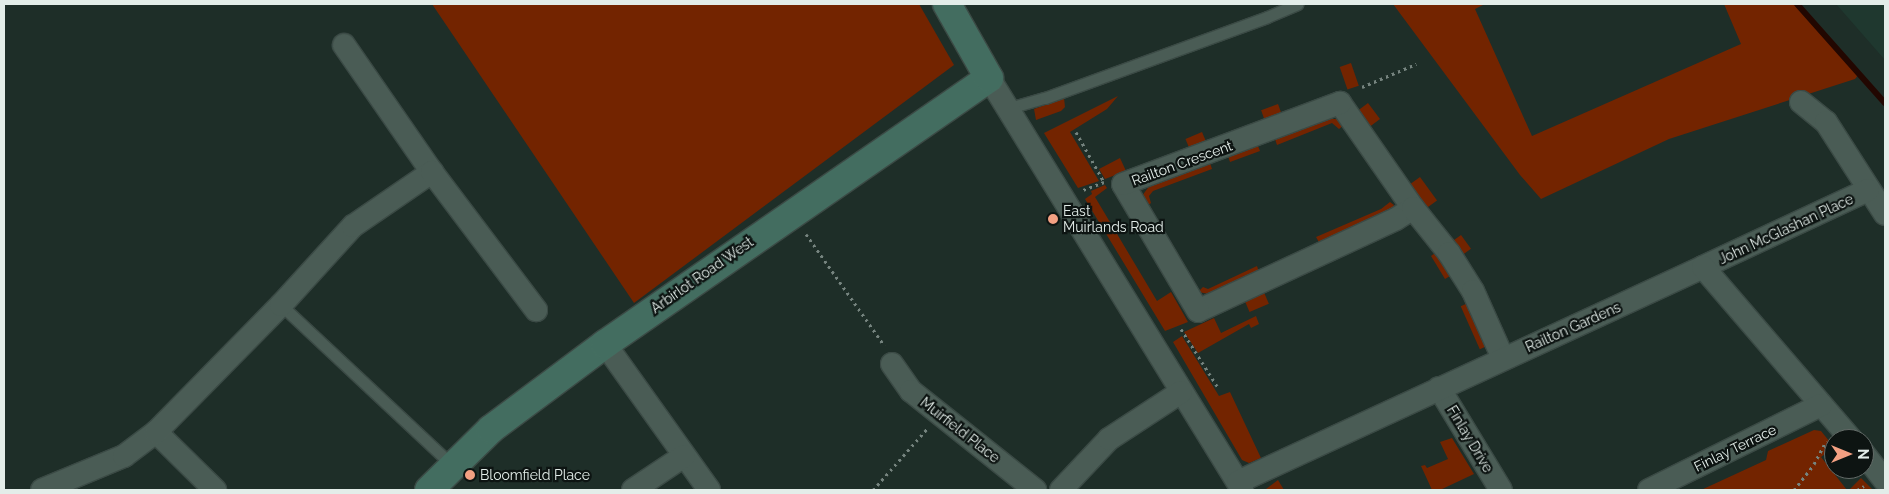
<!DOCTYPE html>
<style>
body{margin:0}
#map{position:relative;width:1889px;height:494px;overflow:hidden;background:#1e2e28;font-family:Raleway,sans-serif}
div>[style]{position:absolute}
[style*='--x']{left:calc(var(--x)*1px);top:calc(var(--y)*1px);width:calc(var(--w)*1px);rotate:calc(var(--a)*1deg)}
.built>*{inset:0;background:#1f382f}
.green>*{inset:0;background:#732400;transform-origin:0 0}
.stream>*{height:6px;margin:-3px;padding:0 3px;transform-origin:3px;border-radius:3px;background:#220701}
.path>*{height:3px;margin-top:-1.5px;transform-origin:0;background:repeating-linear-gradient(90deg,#76847f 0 2.5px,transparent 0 6.5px)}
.roads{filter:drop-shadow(1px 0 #3b4a45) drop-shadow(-1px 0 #3b4a45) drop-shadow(0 1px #3b4a45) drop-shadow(0 -1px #3b4a45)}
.lane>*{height:11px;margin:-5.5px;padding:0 5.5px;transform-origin:5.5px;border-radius:5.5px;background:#4a5c55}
.street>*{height:22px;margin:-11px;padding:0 11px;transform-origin:11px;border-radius:11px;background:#4a5c55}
.secondary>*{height:28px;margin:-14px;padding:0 14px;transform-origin:14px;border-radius:14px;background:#436d60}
.dots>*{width:14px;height:14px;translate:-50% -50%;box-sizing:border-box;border:2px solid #0d1412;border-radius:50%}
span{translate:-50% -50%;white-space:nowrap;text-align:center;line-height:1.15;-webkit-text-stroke:4.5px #0d1412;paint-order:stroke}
.street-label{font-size:14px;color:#e3ede9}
.poi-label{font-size:14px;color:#e3ede9}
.left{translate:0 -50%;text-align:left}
.frame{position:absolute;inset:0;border:5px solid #e3ede9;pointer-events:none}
.north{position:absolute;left:1824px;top:429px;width:50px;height:50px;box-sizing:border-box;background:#0d1412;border:1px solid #636b68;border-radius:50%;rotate:90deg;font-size:14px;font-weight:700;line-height:20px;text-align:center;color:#e3ede9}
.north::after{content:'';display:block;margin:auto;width:18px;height:22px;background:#f3a082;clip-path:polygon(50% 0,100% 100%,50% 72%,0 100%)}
</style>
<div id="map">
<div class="built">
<i style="clip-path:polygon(1836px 4px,1885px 4px,1885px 60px)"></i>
</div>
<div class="green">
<i style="clip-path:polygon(432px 4px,919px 4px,954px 65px,634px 303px)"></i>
<i style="clip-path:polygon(1393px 4px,1485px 4px,1475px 9px,1532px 136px,1741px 44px,1724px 4px,1794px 4px,1859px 74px,1855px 79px,1669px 139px,1541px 199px,1520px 175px)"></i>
<i style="left:1351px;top:63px;width:24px;height:12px;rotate:71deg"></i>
<i style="clip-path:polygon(1118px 96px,1107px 109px,1070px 132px,1099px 181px,1078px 188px,1044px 133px)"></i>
<i style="clip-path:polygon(1064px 98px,1065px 107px,1061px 111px,1036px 120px,1034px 109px)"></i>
<i style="left:1368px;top:103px;width:20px;height:15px;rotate:53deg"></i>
<i style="left:1278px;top:104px;width:15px;height:18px;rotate:70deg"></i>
<i style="clip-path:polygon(1327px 119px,1337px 119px,1344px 125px,1339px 129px,1332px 123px,1277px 145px,1275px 139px)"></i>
<i style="left:1202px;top:132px;width:15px;height:18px;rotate:67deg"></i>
<i style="clip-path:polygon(1258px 146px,1260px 151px,1230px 162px,1228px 156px)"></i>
<i style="clip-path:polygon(1120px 158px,1126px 171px,1105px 179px,1099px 169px)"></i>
<i style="clip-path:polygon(1210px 163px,1212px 169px,1153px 191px,1149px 196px,1151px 203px,1146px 207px,1142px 196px,1150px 185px)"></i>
<i style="left:1420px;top:177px;width:29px;height:15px;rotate:54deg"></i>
<i style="clip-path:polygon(1105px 185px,1107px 188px,1095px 197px,1157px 301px,1171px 292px,1188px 322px,1165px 331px,1085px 199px,1092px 194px,1091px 191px)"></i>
<i style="clip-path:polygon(1390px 202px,1394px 205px,1392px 209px,1320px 244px,1316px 237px,1381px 209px)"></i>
<i style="left:1461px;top:235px;width:17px;height:15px;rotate:54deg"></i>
<i style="clip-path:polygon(1435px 253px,1450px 276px,1445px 279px,1431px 256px)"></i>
<i style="clip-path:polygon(1257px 266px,1259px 272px,1209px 294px,1198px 292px,1203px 287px,1208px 289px)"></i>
<i style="left:1263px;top:290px;width:15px;height:21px;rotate:67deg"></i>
<i style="left:1468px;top:303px;width:47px;height:8px;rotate:66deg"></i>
<i style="clip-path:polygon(1256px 316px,1259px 324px,1251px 328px,1249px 324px,1198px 353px,1184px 332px,1214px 318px,1221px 333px)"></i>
<i style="clip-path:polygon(1182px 336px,1219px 396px,1230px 392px,1261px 458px,1249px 463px,1242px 460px,1173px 342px)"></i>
<i style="clip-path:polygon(1814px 430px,1821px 431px,1834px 447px,1821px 457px,1847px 490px,1701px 490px,1766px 460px,1768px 451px)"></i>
<i style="clip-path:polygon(1452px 438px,1474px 474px,1440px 490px,1432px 490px,1421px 466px,1425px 465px,1427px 468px,1448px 459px,1440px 442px)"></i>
<i style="clip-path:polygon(1861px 478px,1873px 490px,1849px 490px)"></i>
<i style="clip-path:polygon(1278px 480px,1284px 490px,1265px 490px,1266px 489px)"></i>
</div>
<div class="stream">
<i style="--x:1797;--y:4;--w:132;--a:48.4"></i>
</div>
<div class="path">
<i style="--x:1362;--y:87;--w:59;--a:-23.1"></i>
<i style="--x:1076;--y:132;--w:57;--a:60.8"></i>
<i style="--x:1104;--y:182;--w:25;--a:159"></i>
<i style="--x:806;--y:234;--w:136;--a:54.9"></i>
<i style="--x:1181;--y:329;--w:71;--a:57.7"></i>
<i style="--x:873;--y:490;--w:81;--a:-48.5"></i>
<i style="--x:1794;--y:490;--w:33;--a:-52"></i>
<i style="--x:1814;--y:464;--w:26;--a:-62"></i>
<i style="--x:1857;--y:490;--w:8;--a:-30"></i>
</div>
<div class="roads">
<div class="lane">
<i style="--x:1009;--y:108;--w:37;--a:-16"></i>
<i style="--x:1045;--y:98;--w:236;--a:-20"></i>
<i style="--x:1267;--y:17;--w:33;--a:-23"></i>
<i style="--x:281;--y:305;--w:236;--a:43.1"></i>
</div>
<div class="street">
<i style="--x:344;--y:45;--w:155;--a:55.3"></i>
<i style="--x:989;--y:78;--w:483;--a:58.4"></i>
<i style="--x:1801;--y:102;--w:32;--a:39"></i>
<i style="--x:1826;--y:122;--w:109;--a:57.3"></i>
<i style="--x:1340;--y:103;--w:128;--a:55.2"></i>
<i style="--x:1413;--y:208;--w:20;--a:147"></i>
<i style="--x:1396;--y:219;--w:218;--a:155.1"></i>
<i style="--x:1198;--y:311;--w:147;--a:-120.6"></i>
<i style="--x:1123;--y:184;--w:232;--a:-20.5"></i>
<i style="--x:1413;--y:208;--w:58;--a:51.3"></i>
<i style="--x:1449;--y:253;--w:45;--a:57.7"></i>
<i style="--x:1473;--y:291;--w:73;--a:65.9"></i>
<i style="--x:1703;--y:267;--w:182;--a:-25"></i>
<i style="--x:605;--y:344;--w:179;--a:54.5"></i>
<i style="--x:892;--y:364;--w:33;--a:55"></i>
<i style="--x:911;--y:391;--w:159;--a:38.6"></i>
<i style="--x:1439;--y:388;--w:119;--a:58.7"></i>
<i style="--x:156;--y:432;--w:83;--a:44.5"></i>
<i style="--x:1864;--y:454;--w:34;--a:52"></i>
<i style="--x:1238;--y:482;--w:512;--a:-24.81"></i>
<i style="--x:1703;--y:267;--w:227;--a:49.3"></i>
<i style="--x:42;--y:490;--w:89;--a:-22.5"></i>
<i style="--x:124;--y:456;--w:40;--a:-37"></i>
<i style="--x:156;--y:432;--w:178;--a:-45.5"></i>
<i style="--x:281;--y:305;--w:107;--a:-47.7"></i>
<i style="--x:353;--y:226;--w:96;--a:-34.4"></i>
<i style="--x:432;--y:172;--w:173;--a:53"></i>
<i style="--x:633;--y:490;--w:61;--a:-33.7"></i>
<i style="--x:1061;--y:490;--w:70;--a:-46.7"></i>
<i style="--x:1109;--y:439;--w:86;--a:-33.1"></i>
<i style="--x:1649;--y:490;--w:192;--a:-26.3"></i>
</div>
<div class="secondary">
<i style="--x:429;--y:490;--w:87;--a:-44.5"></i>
<i style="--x:491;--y:429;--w:142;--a:-36.7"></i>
<i style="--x:605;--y:344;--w:467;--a:-34.7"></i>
<i style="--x:989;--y:78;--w:85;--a:-119.6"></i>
</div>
</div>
<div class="dots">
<i style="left:1053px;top:219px;background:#f3a082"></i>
<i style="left:470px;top:475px;background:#f3a082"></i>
</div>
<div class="street-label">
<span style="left:1182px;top:163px;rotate:-20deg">Railton Crescent</span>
<span style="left:1786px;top:229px;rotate:-25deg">John McGlashan Place</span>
<span style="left:702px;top:275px;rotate:-35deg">Arbirlot Road West</span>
<span style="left:1573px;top:327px;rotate:-24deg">Railton Gardens</span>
<span style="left:960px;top:430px;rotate:38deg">Muirfield Place</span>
<span style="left:1470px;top:439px;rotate:59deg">Finlay Drive</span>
<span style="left:1735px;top:448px;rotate:-26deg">Finlay Terrace</span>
</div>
<div class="poi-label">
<span class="left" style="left:1063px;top:219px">East<br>Muirlands Road</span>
<span class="left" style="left:480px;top:475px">Bloomfield Place</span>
</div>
<div class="frame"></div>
<div class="north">N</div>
</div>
